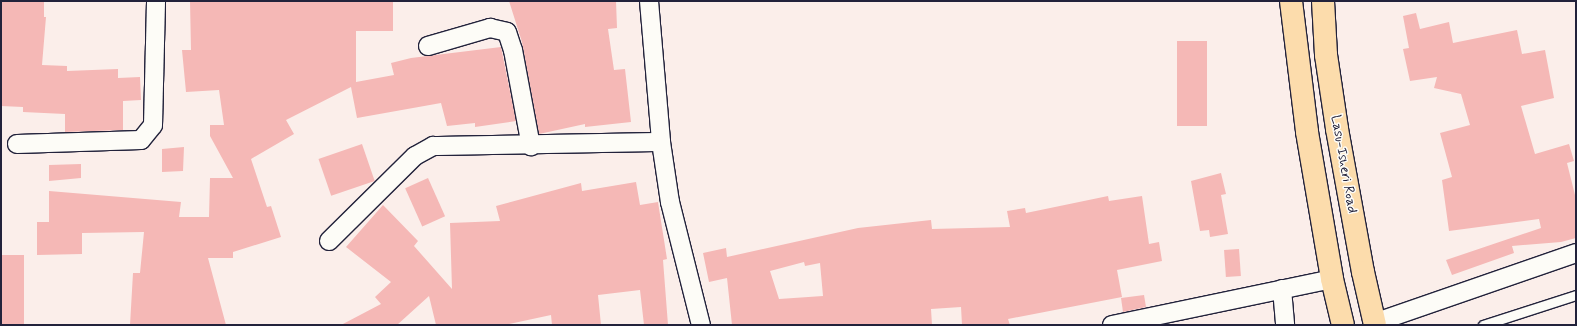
<!DOCTYPE html>
<style>
body{margin:0}
#map{position:relative;width:1577px;height:326px;overflow:hidden;background:#fbeeea;font-family:Mynerve,sans-serif}
div>[style]{position:absolute}
[style*='--x']{left:calc(var(--x)*1px);top:calc(var(--y)*1px);width:calc(var(--w)*1px);rotate:calc(var(--a)*1deg)}
.building>*{inset:0;background:#f5b8b6;transform-origin:0 0}
.roads{filter:drop-shadow(1px 0 #22223b) drop-shadow(-1px 0 #22223b) drop-shadow(0 1px #22223b) drop-shadow(0 -1px #22223b)}
.lane>*{height:9px;margin:-4.5px;padding:0 4.5px;transform-origin:4.5px;border-radius:4.5px;background:#fdfcf7}
.street>*{height:18px;margin:-9px;padding:0 9px;transform-origin:9px;border-radius:9px;background:#fdfcf7}
.primary>*{height:22px;margin:-11px;padding:0 11px;transform-origin:11px;border-radius:11px;background:#fcdcac}
span{translate:-50% -50%;white-space:nowrap;text-align:center;line-height:1.15;-webkit-text-stroke:3px #fdfcf7;paint-order:stroke}
.street-label{font-size:14px;color:#22223b}
.frame{position:absolute;inset:0;border:2px solid #22223b;pointer-events:none}
</style>
<div id="map">
<div class="building">
<i style="clip-path:polygon(1px 1px,44px 1px,44px 17px,46px 17px,42px 65px,67px 66px,67px 71px,118px 69px,118px 78px,140px 77px,141px 100px,123px 101px,123px 130px,65px 132px,65px 114px,23px 112px,23px 107px,1px 106px)"></i>
<i style="clip-path:polygon(190px 1px,393px 1px,393px 31px,356px 31px,356px 82px,394px 75px,391px 63px,411px 58px,501px 47px,516px 121px,475px 127px,475px 123px,447px 126px,441px 103px,357px 118px,351px 87px,286px 120px,294px 134px,251px 159px,267px 207px,271px 206px,281px 237px,233px 252px,233px 258px,208px 258px,226px 325px,130px 325px,133px 273px,140px 273px,144px 232px,82px 233px,82px 254px,37px 255px,37px 222px,49px 222px,49px 191px,181px 202px,179px 217px,209px 217px,210px 178px,233px 178px,210px 136px,210px 125px,224px 125px,219px 90px,186px 92px,182px 50px,191px 50px)"></i>
<i style="clip-path:polygon(509px 1px,616px 1px,617px 28px,608px 29px,614px 70px,625px 69px,631px 122px,585px 127px,585px 124px,539px 134px,522px 42px)"></i>
<i style="clip-path:polygon(1416px 13px,1420px 29px,1449px 22px,1453px 43px,1517px 30px,1522px 54px,1545px 50px,1554px 98px,1521px 106px,1535px 154px,1569px 144px,1574px 161px,1567px 163px,1576px 199px,1576px 238px,1561px 242px,1512px 246px,1514px 253px,1452px 275px,1446px 260px,1541px 228px,1539px 219px,1449px 231px,1442px 180px,1452px 177px,1440px 133px,1470px 125px,1461px 94px,1434px 88px,1437px 77px,1410px 81px,1403px 49px,1409px 48px,1403px 16px)"></i>
<i style="left:1177px;top:41px;width:30px;height:85px"></i>
<i style="left:362px;top:144px;width:39px;height:46px;rotate:71deg"></i>
<i style="clip-path:polygon(184px 147px,183px 171px,162px 172px,162px 149px)"></i>
<i style="clip-path:polygon(81px 164px,81px 178px,49px 181px,49px 165px)"></i>
<i style="clip-path:polygon(1221px 173px,1226px 194px,1221px 195px,1228px 234px,1210px 237px,1209px 230px,1200px 231px,1191px 181px)"></i>
<i style="left:428px;top:178px;width:42px;height:25px;rotate:66deg"></i>
<i style="clip-path:polygon(636px 182px,640px 205px,658px 202px,667px 259px,663px 260px,668px 325px,644px 325px,640px 290px,598px 295px,601px 325px,552px 325px,551px 315px,504px 325px,436px 325px,429px 296px,397px 325px,341px 325px,381px 304px,375px 297px,391px 282px,346px 247px,383px 205px,418px 241px,414px 246px,452px 289px,450px 223px,500px 221px,496px 206px,581px 183px,582px 191px)"></i>
<i style="clip-path:polygon(evenodd,1108px 196px,1109px 201px,1142px 196px,1149px 244px,1159px 242px,1162px 261px,1117px 270px,1122px 297px,1008px 319px,1010px 325px,962px 325px,961px 307px,931px 309px,932px 325px,732px 325px,727px 278px,709px 282px,703px 253px,726px 248px,727px 257px,858px 228px,931px 220px,932px 229px,1010px 227px,1007px 211px,1025px 208px,1026px 213px,1108px 196px,804px 262px,805px 266px,820px 263px,823px 296px,779px 299px,770px 271px,804px 262px)"></i>
<i style="left:1239px;top:249px;width:27px;height:15px;rotate:86deg"></i>
<i style="left:1px;top:255px;width:23px;height:70px"></i>
<i style="clip-path:polygon(1144px 295px,1146px 307px,1123px 312px,1121px 298px)"></i>
</div>
<div class="roads">
<div class="lane">
<i style="--x:1483;--y:325;--w:98;--a:-17.9"></i>
</div>
<div class="street">
<i style="--x:649;--y:1;--w:142;--a:85.1"></i>
<i style="--x:661;--y:142;--w:61;--a:81.5"></i>
<i style="--x:670;--y:202;--w:127;--a:75.9"></i>
<i style="--x:428;--y:46;--w:65;--a:-16.2"></i>
<i style="--x:490;--y:28;--w:17;--a:13"></i>
<i style="--x:507;--y:32;--w:19;--a:72"></i>
<i style="--x:513;--y:50;--w:98;--a:79.4"></i>
<i style="--x:17;--y:144;--w:124;--a:-1.8"></i>
<i style="--x:141;--y:140;--w:19;--a:-51"></i>
<i style="--x:153;--y:125;--w:124;--a:-88.6"></i>
<i style="--x:329;--y:241;--w:121;--a:-44.7"></i>
<i style="--x:415;--y:156;--w:21;--a:-29"></i>
<i style="--x:433;--y:146;--w:228;--a:-1"></i>
<i style="--x:1282;--y:289;--w:36;--a:85"></i>
<i style="--x:1374;--y:323;--w:214;--a:-19.1"></i>
<i style="--x:1112;--y:325;--w:225;--a:-11.8"></i>
</div>
<div class="primary">
<i style="--x:1291;--y:1;--w:132;--a:83"></i>
<i style="--x:1307;--y:132;--w:149;--a:80.3"></i>
<i style="--x:1332;--y:279;--w:47;--a:76.6"></i>
<i style="--x:1323;--y:1;--w:54;--a:86.8"></i>
<i style="--x:1326;--y:55;--w:75;--a:81.5"></i>
<i style="--x:1337;--y:129;--w:145;--a:79.7"></i>
<i style="--x:1363;--y:272;--w:54;--a:77.2"></i>
</div>
</div>
<div class="street-label">
<span style="left:1344px;top:164px;rotate:80deg">Lasu-Isheri Road</span>
</div>
<div class="frame"></div>
</div>
